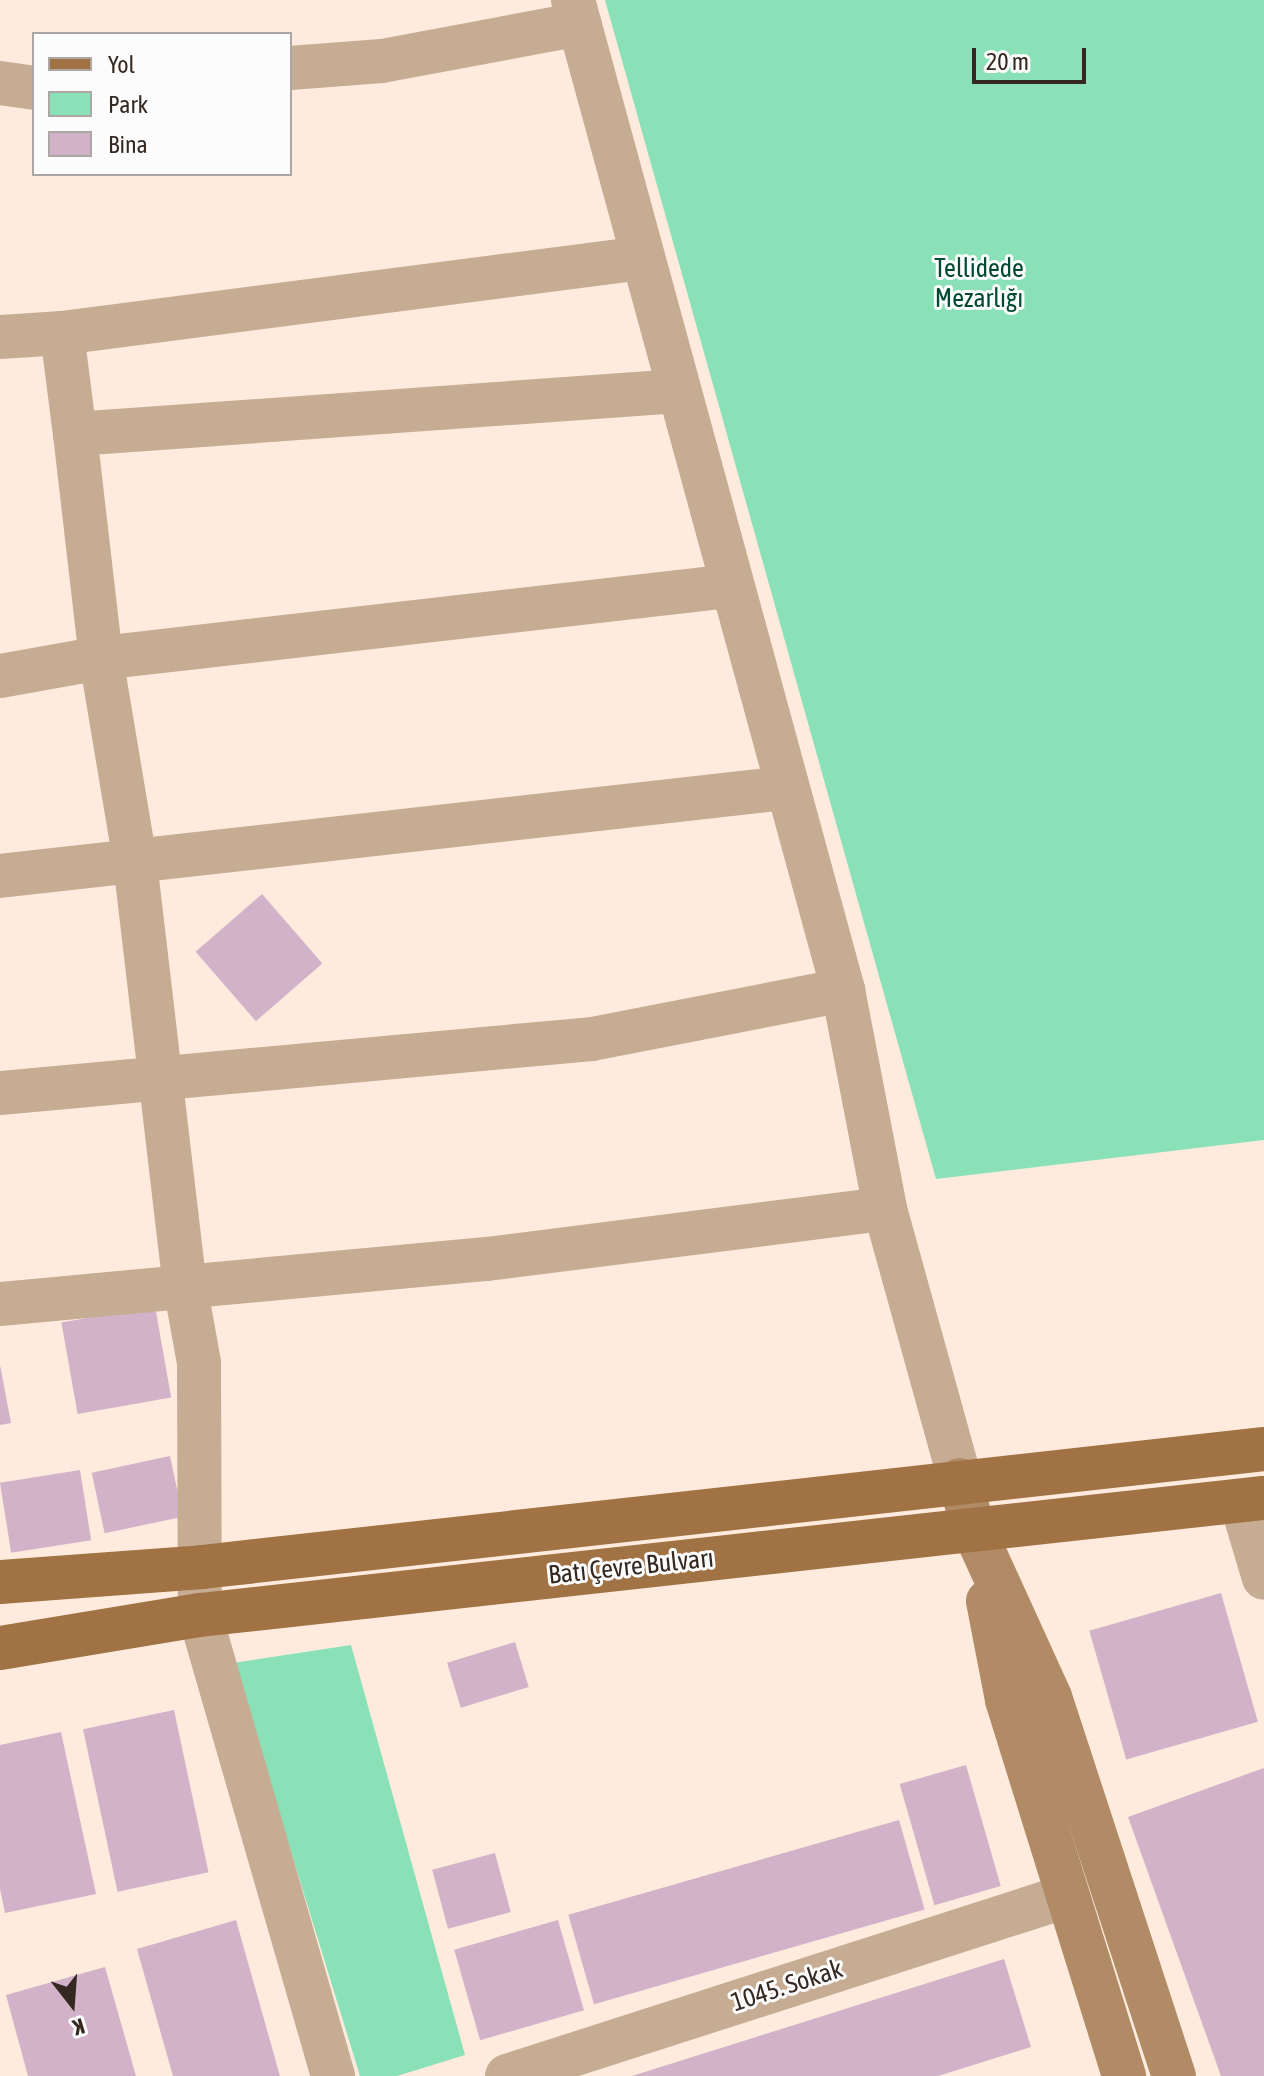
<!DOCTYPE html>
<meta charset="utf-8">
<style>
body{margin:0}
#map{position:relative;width:1264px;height:2076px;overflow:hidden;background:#feebdd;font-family:"Asap Condensed",sans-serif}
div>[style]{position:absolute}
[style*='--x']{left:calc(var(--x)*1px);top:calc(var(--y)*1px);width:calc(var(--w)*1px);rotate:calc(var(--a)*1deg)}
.green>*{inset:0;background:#8ae0b7}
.building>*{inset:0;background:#d1b2c9;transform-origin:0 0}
.street>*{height:44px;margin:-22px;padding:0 22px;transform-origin:22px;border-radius:22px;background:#c6ac93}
.secondary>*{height:44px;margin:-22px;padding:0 22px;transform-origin:22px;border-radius:22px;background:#b18a66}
.primary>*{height:44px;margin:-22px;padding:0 22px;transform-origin:22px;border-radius:22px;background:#a17243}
span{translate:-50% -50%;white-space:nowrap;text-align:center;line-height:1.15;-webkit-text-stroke:6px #fcfcfc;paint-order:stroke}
.park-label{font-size:26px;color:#004a31}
.street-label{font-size:26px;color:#342820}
.legend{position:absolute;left:32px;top:32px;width:260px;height:144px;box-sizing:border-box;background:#fcfcfc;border:2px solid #aca7a4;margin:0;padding:10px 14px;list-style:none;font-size:24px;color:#342820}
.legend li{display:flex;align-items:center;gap:16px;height:40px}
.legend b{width:40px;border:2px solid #aca7a4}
.north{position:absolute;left:32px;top:1964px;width:80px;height:80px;-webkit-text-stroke:6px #fcfcfc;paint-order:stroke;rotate:163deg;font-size:22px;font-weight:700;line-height:32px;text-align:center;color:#342820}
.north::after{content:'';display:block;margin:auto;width:28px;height:36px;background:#342820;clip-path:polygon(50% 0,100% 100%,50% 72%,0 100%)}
.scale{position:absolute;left:972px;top:48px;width:114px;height:36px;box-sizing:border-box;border:4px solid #342820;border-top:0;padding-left:10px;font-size:24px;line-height:28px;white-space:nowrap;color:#342820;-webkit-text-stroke:6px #fcfcfc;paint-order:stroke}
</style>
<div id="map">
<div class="green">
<i style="clip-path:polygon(605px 0,1264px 0,1264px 1140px,936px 1179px)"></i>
<i style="clip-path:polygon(351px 1645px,465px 2055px,397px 2076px,360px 2076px,233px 1663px)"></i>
</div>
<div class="building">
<i style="left:262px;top:894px;width:92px;height:88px;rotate:49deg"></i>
<i style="left:155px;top:1306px;width:93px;height:95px;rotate:80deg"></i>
<i style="clip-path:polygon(0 1365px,11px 1423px,0 1425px)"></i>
<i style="left:170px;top:1456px;width:62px;height:80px;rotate:78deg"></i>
<i style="left:80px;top:1470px;width:71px;height:81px;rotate:81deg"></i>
<i style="left:1221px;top:1593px;width:134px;height:137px;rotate:74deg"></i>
<i style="left:515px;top:1642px;width:47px;height:71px;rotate:73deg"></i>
<i style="left:174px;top:1710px;width:166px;height:93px;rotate:78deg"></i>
<i style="clip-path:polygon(61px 1732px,96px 1894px,5px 1913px,0 1889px,0 1745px)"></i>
<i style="left:966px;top:1765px;width:126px;height:69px;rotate:74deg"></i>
<i style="clip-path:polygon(1264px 1768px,1264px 2076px,1221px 2076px,1128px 1817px)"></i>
<i style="left:899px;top:1820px;width:93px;height:344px;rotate:74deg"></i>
<i style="left:495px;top:1853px;width:61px;height:65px;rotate:75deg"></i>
<i style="clip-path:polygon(236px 1920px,280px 2076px,173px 2076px,137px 1949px)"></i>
<i style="left:558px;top:1920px;width:94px;height:108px;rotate:74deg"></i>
<i style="clip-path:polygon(1004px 1959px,1031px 2047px,938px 2076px,632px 2076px)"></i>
<i style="clip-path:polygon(105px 1967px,136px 2076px,28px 2076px,6px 1995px)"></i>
</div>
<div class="street">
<i style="--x:573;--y:0;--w:1026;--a:74.74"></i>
<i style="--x:843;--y:990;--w:223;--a:79.1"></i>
<i style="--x:885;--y:1209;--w:281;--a:74.5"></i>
<i style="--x:290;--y:68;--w:92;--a:-4.4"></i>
<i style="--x:382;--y:61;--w:201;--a:-10.6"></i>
<i style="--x:0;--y:83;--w:34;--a:8"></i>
<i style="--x:62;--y:333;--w:102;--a:82.7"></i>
<i style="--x:75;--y:434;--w:605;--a:-4.08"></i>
<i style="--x:0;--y:337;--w:62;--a:-3.7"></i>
<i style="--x:62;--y:333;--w:585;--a:-7.37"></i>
<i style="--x:75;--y:434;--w:226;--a:83.4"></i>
<i style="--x:101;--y:658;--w:207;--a:80.5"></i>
<i style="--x:135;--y:862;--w:426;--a:83.3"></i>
<i style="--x:185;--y:1285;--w:79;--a:79.8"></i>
<i style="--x:199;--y:1363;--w:252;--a:89.8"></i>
<i style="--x:200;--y:1615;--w:480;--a:73.9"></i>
<i style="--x:0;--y:676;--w:103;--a:-10.1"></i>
<i style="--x:101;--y:658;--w:633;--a:-6.53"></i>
<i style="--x:0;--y:876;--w:791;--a:-6.39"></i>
<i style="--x:0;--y:1093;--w:594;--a:-5.21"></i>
<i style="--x:592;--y:1039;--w:256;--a:-11"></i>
<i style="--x:0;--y:1304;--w:489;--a:-5.3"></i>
<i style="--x:487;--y:1259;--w:401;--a:-7.2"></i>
<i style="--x:1241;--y:1501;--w:80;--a:73.4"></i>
<i style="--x:507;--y:2076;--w:588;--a:-17.82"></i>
</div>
<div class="secondary">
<i style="--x:960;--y:1480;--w:50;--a:74.8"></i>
<i style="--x:973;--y:1528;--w:186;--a:65.5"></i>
<i style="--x:1050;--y:1697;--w:399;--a:71.9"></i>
<i style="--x:988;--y:1601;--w:101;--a:79.1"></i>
<i style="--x:1007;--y:1700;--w:394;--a:72.7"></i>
</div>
<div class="primary">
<i style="--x:0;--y:1582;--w:203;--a:-4.2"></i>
<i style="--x:202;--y:1567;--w:1069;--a:-6.34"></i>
<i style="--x:0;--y:1648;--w:203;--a:-9.4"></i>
<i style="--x:200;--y:1615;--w:1070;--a:-6.28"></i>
</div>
<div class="park-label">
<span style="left:979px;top:284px">Tellidede<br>Mezarlığı</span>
</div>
<div class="street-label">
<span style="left:631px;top:1567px;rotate:-6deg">Batı Çevre Bulvarı</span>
<span style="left:787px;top:1986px;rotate:-18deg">1045. Sokak</span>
</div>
<ul class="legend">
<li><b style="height:10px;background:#a17243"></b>Yol</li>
<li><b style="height:22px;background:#8ae0b7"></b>Park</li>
<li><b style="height:22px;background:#d1b2c9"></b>Bina</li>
</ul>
<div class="north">K</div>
<div class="scale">20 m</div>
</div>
